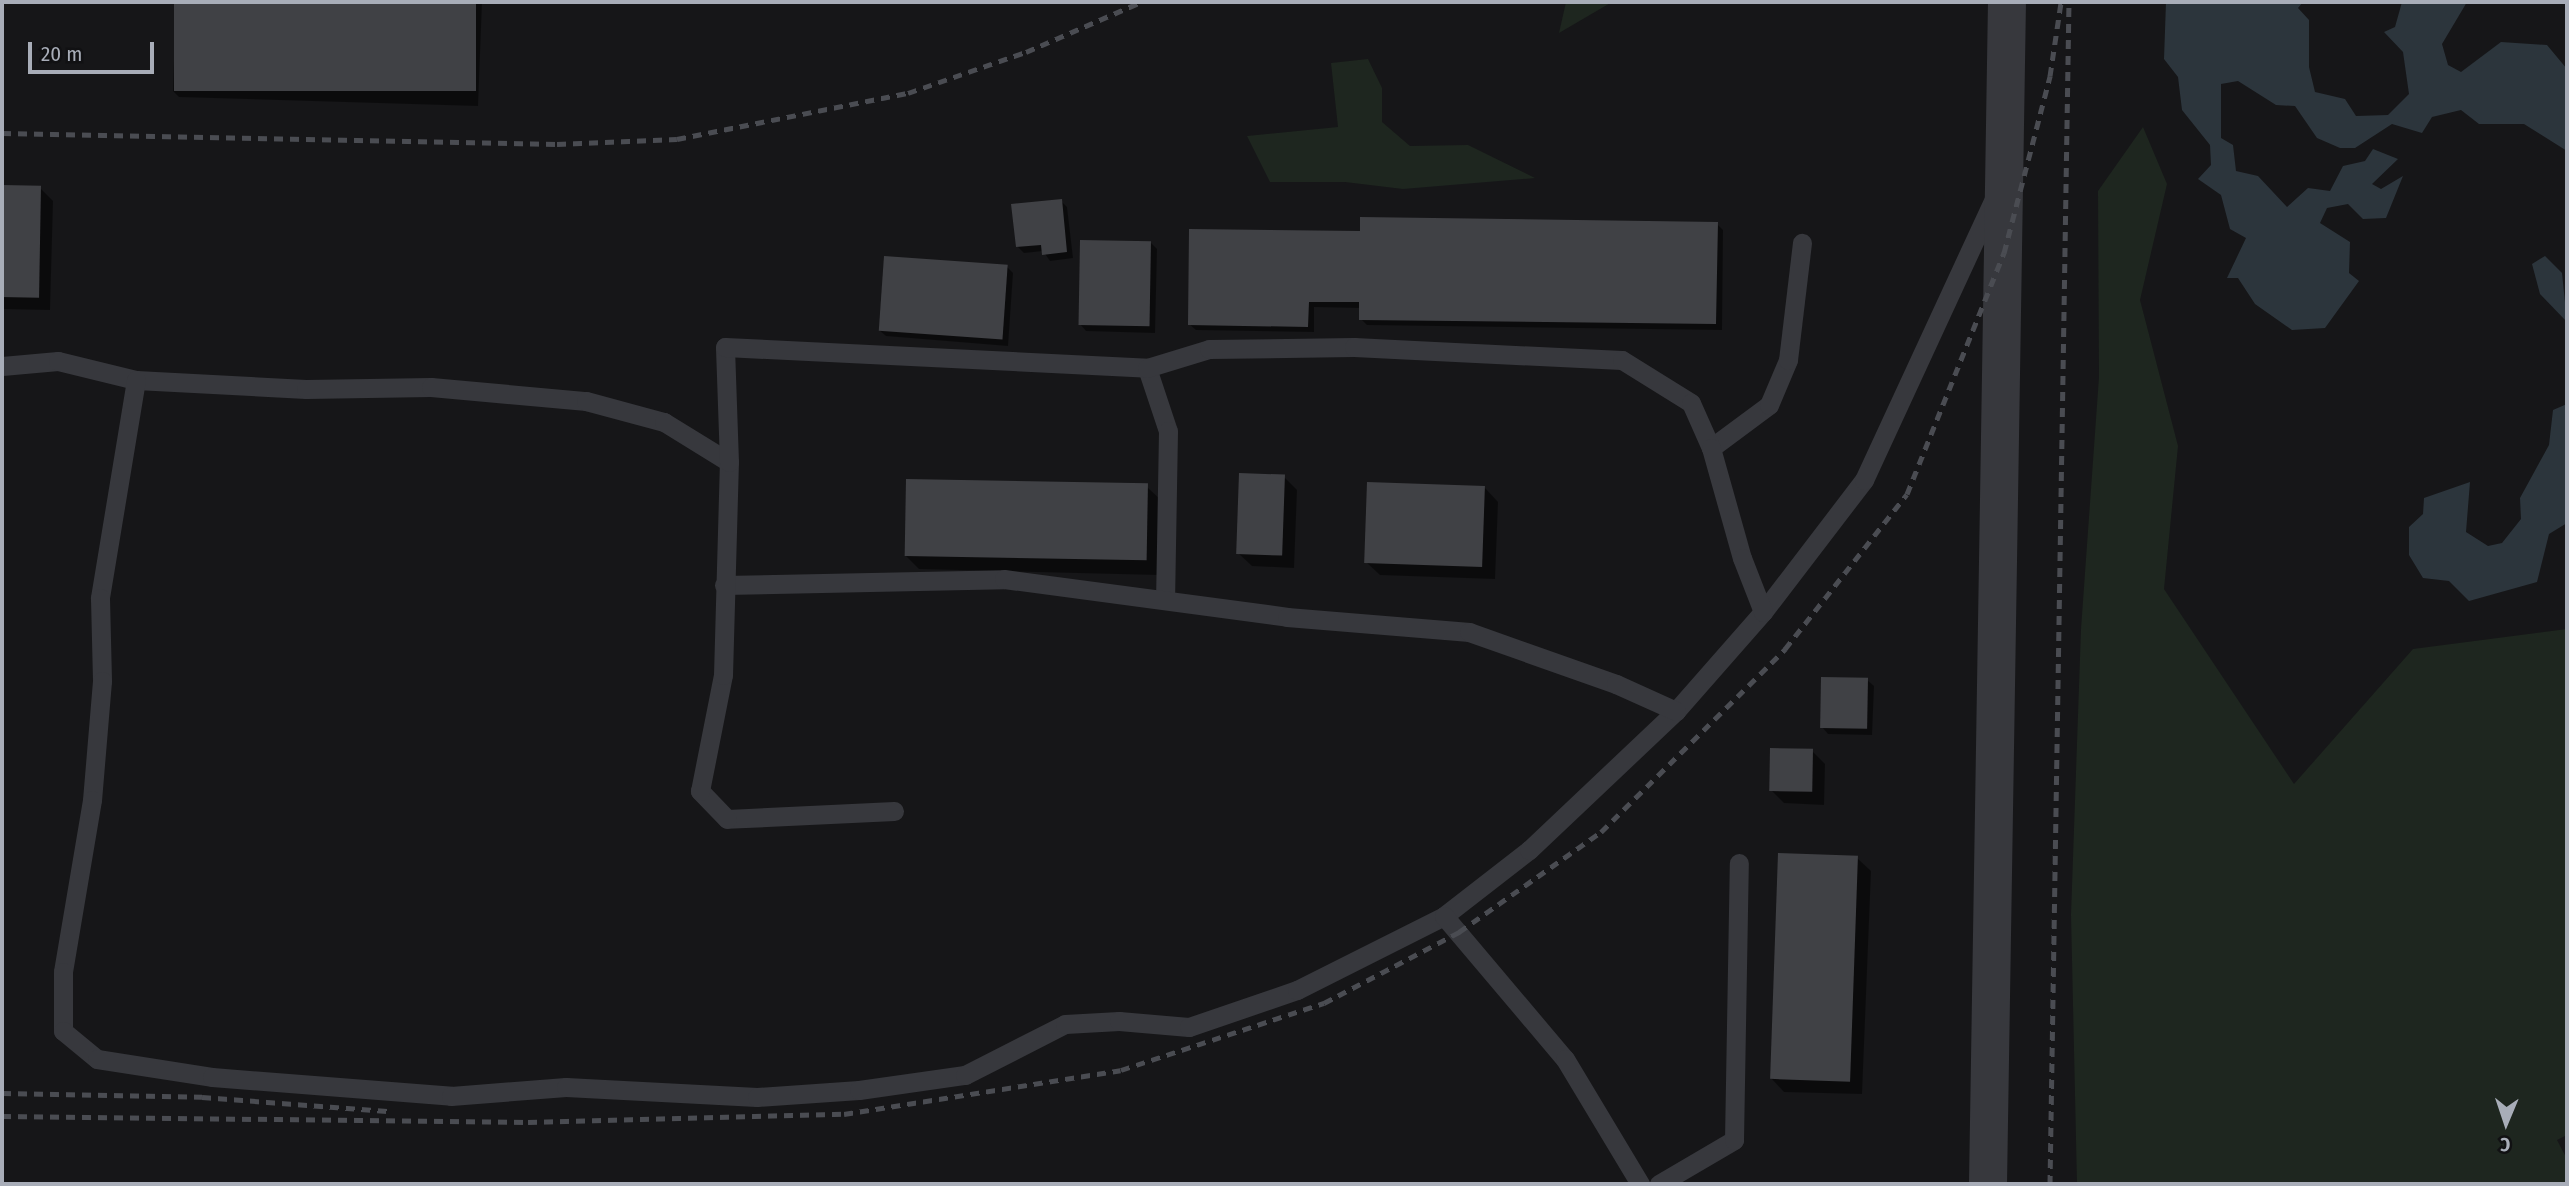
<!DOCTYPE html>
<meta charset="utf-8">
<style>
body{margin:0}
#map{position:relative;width:2569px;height:1186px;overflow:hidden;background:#161618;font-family:"Fira Sans Condensed",sans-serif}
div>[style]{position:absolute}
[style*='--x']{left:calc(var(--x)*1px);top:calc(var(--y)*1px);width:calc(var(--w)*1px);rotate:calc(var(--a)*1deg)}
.green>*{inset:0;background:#1e261f}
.water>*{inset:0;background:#2c353c}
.shadow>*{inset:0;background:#0007}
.building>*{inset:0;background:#404145;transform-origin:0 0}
.lane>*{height:19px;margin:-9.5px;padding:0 9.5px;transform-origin:9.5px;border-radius:9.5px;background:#37383d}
.street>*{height:38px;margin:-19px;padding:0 19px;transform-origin:19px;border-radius:19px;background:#37383d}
.rail>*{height:5px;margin-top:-2.5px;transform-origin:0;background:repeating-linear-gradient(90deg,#4a4c52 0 9px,transparent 0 16px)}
span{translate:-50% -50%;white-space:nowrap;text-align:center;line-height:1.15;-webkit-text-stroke:6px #111113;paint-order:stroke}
.frame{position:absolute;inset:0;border:4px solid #a8adb8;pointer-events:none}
.north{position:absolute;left:2471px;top:1088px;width:70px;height:70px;-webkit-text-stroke:5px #111113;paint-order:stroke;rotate:182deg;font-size:19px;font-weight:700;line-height:28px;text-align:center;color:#a8adb8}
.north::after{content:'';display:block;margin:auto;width:24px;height:32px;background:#a8adb8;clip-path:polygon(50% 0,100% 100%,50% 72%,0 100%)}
.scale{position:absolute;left:28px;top:42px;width:126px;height:32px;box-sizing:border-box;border:4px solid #a8adb8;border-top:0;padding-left:9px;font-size:21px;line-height:24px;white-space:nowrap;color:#a8adb8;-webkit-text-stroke:5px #111113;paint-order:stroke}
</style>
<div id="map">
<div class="green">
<i style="clip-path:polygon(1566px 2px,1612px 2px,1559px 33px)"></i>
<i style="clip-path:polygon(1368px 59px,1382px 88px,1382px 122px,1410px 146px,1468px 145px,1535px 178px,1403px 189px,1345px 182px,1270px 182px,1247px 136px,1338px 127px,1331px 63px)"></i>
<i style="clip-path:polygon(2143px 127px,2167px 184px,2140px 300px,2178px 446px,2164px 589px,2294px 784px,2413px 649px,2567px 629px,2567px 1135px,2557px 1140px,2567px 1159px,2567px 1184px,2077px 1184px,2071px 915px,2081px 629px,2099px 377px,2098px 191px)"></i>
</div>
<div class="water">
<i style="clip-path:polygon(2166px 2px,2303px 2px,2298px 8px,2309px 20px,2309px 67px,2315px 92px,2345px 99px,2356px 116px,2388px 115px,2409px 94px,2403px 52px,2384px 32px,2395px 27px,2402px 2px,2467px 2px,2442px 44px,2448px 65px,2461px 72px,2501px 42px,2547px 45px,2567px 69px,2567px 151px,2524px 124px,2479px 124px,2461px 110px,2432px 117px,2422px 133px,2392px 124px,2355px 148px,2340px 148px,2317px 138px,2295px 106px,2276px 105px,2238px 81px,2221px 84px,2221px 138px,2233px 145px,2236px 171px,2258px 176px,2287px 207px,2308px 188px,2330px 191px,2343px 166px,2365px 161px,2373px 149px,2398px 159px,2372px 184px,2381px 189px,2403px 176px,2386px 218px,2363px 219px,2348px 204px,2327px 208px,2320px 223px,2350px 242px,2349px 273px,2359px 281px,2325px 328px,2292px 330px,2255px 304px,2238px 278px,2227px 278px,2246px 238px,2230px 229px,2221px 195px,2198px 179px,2211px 165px,2210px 145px,2182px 110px,2178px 77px,2164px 59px)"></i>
<i style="clip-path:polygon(2545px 256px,2562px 273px,2567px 322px,2540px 294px,2532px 264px)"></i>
<i style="clip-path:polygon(2567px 404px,2567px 523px,2549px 534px,2537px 582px,2469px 601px,2449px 581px,2423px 578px,2409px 555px,2409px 527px,2423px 514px,2424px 498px,2470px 482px,2466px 532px,2488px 546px,2502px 543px,2521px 519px,2520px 498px,2549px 445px,2553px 410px)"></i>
</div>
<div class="shadow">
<i style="clip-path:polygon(176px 2px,482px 2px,478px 106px,179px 97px,173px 91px)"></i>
<i style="clip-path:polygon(2px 186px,40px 188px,53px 201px,50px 310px,2px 309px)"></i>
<i style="clip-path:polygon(1061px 201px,1067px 207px,1073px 258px,1050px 261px,1043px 251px,1024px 253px,1017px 246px)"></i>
<i style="clip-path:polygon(1717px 224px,1723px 230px,1722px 330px,1367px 325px,1361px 319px,1361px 308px,1314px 307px,1314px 332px,1196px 330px,1189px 324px,1362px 233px)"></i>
<i style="clip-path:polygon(1150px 242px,1157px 249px,1155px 333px,1086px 331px,1080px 324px)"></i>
<i style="clip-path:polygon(1007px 267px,1013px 273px,1008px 346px,886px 336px,879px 330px)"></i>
<i style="clip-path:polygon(1284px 477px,1297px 490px,1294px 568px,1252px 566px,1238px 553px)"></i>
<i style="clip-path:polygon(1147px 487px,1161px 500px,1159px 575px,919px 569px,906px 556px)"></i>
<i style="clip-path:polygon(1485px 488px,1498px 502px,1495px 579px,1380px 575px,1366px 562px)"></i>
<i style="clip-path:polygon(1867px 680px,1874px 686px,1872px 735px,1828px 734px,1822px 727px)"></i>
<i style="clip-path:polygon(1812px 751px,1825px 764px,1824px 805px,1784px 803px,1771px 790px)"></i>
<i style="clip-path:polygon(1857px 858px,1871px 871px,1862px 1094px,1784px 1092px,1771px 1078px)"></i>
</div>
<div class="building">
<i style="left:174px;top:2px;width:302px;height:89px"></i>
<i style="left:2px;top:185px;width:39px;height:112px;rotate:1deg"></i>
<i style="clip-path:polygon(1062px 199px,1067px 252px,1042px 255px,1041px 245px,1016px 247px,1011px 204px)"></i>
<i style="clip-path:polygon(1360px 217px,1718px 222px,1716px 324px,1359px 320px,1359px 302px,1309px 302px,1308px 327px,1188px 325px,1189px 229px,1360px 231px)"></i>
<i style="left:1080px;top:240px;width:71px;height:85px;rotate:1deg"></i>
<i style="left:884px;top:256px;width:124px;height:75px;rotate:4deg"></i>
<i style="left:1239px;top:473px;width:46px;height:81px;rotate:2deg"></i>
<i style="left:906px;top:479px;width:242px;height:77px;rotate:1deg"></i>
<i style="left:1367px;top:482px;width:118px;height:81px;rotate:2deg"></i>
<i style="left:1821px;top:677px;width:47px;height:51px;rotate:1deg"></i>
<i style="left:1770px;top:748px;width:43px;height:43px;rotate:1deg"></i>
<i style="left:1778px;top:853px;width:80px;height:226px;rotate:2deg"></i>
</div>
<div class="lane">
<i style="--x:2;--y:366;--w:56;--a:-5.1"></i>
<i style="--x:58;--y:361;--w:80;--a:13.7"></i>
<i style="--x:136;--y:380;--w:170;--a:3"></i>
<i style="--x:306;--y:389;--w:125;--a:-0.9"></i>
<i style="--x:431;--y:387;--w:156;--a:5.2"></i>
<i style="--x:586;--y:401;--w:81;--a:15.1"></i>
<i style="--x:664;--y:422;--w:76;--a:31.6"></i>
<i style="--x:1147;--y:368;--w:66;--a:71.6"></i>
<i style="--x:1168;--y:431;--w:169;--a:91"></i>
<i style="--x:136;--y:380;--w:221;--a:99.4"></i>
<i style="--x:100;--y:598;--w:83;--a:88.6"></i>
<i style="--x:102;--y:681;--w:119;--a:94.8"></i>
<i style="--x:92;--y:800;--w:174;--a:99.6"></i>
<i style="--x:63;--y:972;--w:59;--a:90"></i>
<i style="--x:63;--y:1031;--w:44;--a:39.5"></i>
<i style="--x:97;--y:1059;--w:116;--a:8.9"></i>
<i style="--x:212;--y:1077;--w:240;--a:4.5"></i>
<i style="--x:451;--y:1096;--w:115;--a:-4.5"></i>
<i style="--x:566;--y:1087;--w:191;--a:3"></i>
<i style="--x:757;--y:1097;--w:102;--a:-3.9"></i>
<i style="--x:859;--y:1090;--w:107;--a:-8.1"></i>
<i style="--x:965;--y:1075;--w:112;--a:-27"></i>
<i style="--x:1065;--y:1024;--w:54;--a:-3.2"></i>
<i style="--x:1119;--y:1021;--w:70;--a:4.9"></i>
<i style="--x:1189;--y:1027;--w:114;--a:-18.9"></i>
<i style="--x:1297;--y:990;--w:165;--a:-26.7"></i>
<i style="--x:1444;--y:916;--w:108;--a:-37.8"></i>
<i style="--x:1529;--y:850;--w:202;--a:-43.4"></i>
<i style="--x:1676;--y:711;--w:132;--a:-48.7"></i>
<i style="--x:1763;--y:612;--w:166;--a:-52.6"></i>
<i style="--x:1864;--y:480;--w:313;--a:-65.2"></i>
<i style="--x:1711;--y:448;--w:72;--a:-36.6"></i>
<i style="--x:1769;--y:405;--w:49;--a:-67.1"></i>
<i style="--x:1788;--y:360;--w:118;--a:-83.2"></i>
<i style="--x:724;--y:585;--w:280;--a:-1.2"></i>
<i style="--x:1004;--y:579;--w:286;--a:7.6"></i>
<i style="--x:1287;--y:617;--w:183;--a:4.7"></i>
<i style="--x:1469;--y:632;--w:156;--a:19.5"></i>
<i style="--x:1616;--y:684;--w:66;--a:24.2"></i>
<i style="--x:894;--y:811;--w:167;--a:177.3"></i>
<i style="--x:727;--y:819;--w:39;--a:-134"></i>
<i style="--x:700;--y:791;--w:118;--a:-78.8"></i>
<i style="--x:723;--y:675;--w:213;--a:-88.4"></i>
<i style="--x:729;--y:462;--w:115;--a:-92"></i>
<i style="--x:725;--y:347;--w:423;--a:2.8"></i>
<i style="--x:1147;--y:368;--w:65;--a:-17"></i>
<i style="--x:1209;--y:349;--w:145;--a:-0.8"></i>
<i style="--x:1354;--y:347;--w:268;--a:2.8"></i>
<i style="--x:1622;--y:360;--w:81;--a:31.9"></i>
<i style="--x:1691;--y:403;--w:49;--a:66"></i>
<i style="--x:1711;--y:448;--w:114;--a:74.3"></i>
<i style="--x:1742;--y:558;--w:58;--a:68.7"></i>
<i style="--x:1444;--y:916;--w:187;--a:49.8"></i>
<i style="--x:1565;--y:1059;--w:146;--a:59"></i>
<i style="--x:1659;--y:1184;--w:87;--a:-30.4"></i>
<i style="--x:1734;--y:1140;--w:277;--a:-89"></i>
</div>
<div class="street">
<i style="--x:1988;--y:1184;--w:1182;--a:-89.08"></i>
</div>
<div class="rail">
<i style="--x:2;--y:133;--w:555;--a:1.14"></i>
<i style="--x:557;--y:144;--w:120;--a:-2.4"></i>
<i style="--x:677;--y:139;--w:236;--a:-11.3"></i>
<i style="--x:908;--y:93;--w:125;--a:-19.2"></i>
<i style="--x:1026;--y:52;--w:125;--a:-23.5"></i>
<i style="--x:2;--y:1093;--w:200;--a:1.1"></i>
<i style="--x:202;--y:1097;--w:189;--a:4.3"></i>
<i style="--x:2;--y:1116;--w:526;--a:0.65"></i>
<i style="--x:528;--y:1122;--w:316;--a:-1.5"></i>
<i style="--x:844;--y:1114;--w:280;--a:-9"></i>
<i style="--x:1121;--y:1070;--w:214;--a:-18.3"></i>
<i style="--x:1324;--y:1003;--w:153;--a:-27.7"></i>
<i style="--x:1459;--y:932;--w:174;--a:-35.2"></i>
<i style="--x:1601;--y:832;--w:260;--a:-44.8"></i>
<i style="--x:1785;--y:649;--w:197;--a:-51.8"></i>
<i style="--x:1907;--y:494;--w:260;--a:-68.1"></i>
<i style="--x:2004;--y:253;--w:183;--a:-75.4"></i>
<i style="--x:2050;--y:76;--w:75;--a:-81.5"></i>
<i style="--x:2050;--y:1184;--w:1182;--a:-89.08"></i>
</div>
<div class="frame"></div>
<div class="north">С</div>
<div class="scale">20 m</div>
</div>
